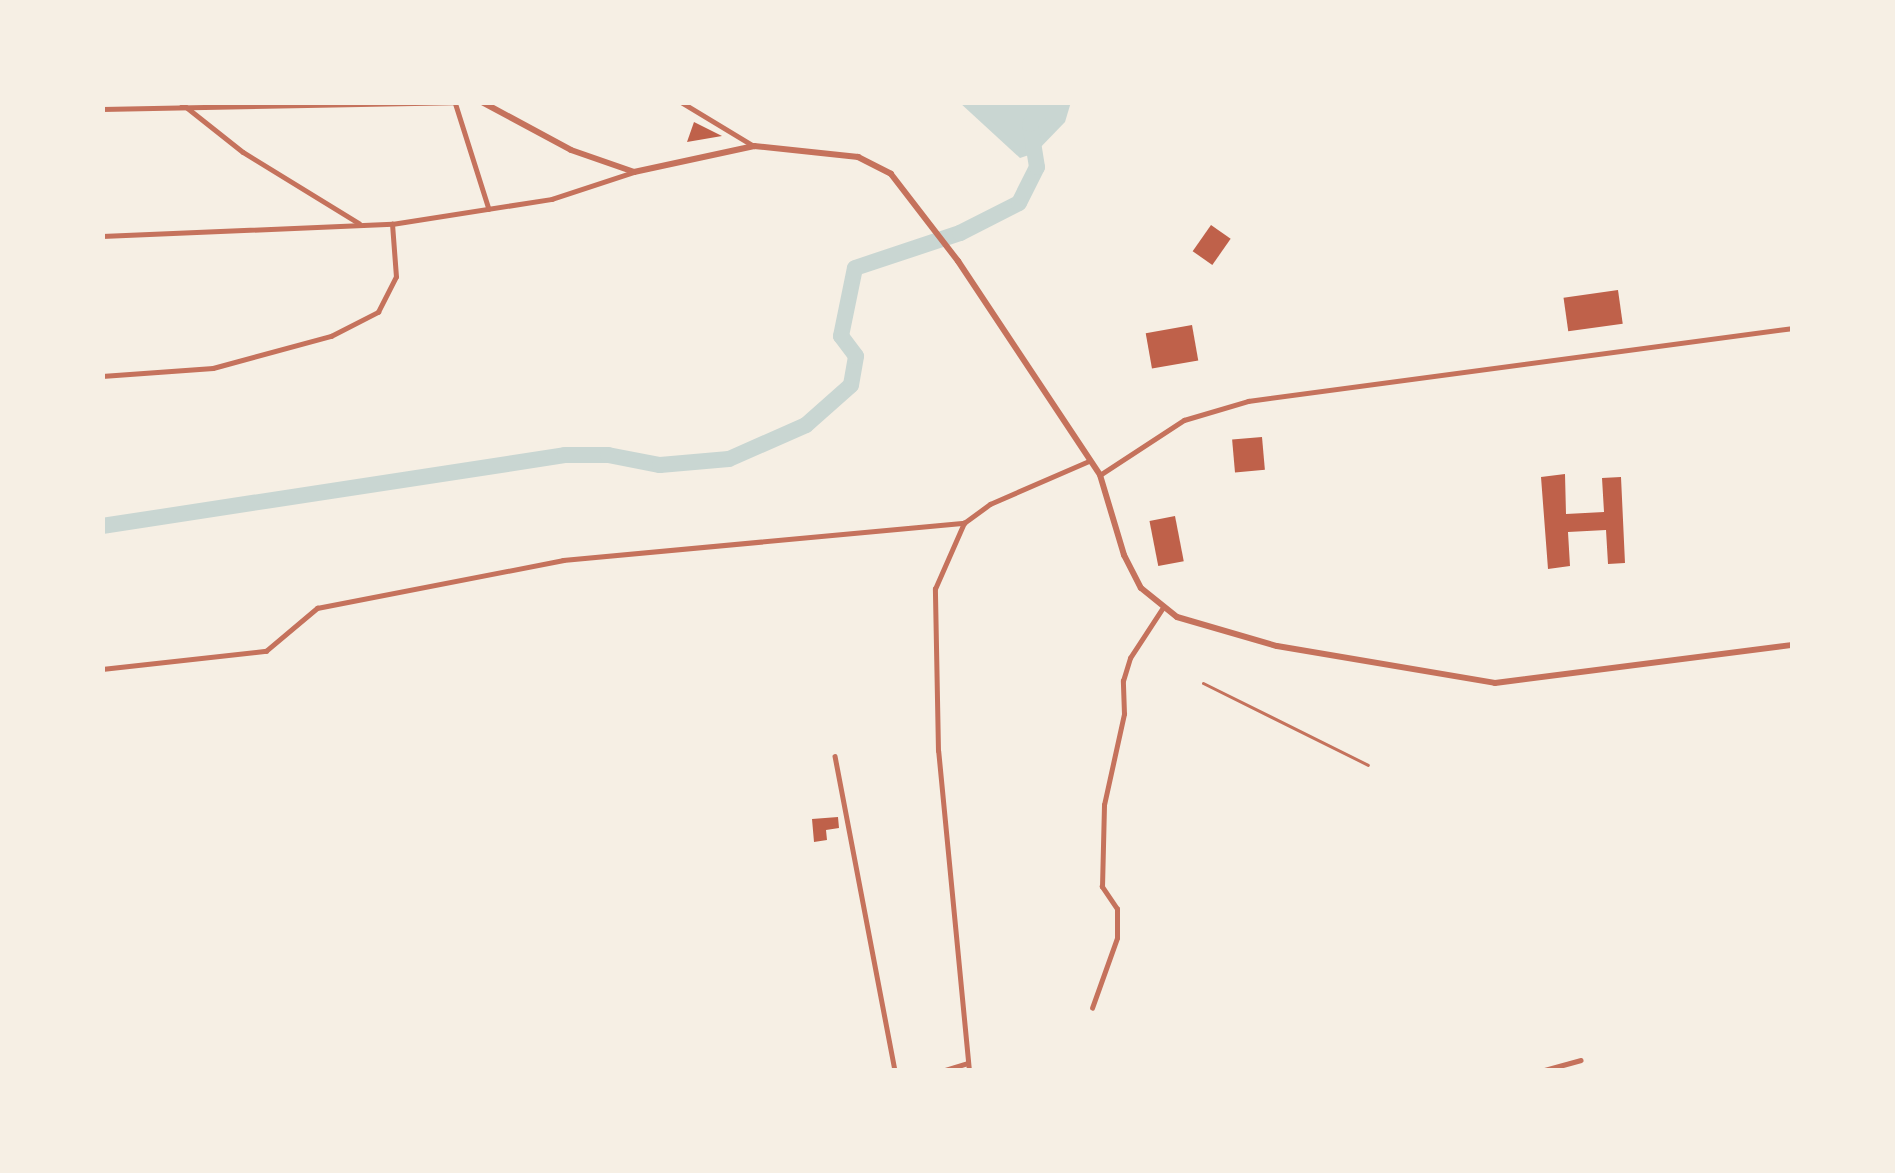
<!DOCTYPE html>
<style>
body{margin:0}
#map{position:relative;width:1895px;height:1173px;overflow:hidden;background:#f6efe4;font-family:Georgia,serif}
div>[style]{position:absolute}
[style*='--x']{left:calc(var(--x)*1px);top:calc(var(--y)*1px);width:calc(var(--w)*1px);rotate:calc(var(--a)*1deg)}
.water>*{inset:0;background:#c9d6d2}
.river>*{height:16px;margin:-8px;padding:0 8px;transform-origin:8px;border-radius:8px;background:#c9d6d2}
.building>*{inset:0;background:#bf614a;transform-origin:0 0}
.pedestrian>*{height:3px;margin:-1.5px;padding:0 1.5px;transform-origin:1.5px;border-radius:1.5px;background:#c5725c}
.minor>*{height:4.5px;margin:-2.25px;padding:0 2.25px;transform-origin:2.25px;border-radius:2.25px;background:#c5725c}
.tertiary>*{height:6px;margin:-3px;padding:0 3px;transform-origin:3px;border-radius:3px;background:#c5725c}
span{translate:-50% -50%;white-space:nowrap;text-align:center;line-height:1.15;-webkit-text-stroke:12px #f6efe4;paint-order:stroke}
.frame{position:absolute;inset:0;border:105px solid #f6efe4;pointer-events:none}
</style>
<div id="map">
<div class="water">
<i style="clip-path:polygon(959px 102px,1071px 102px,1065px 122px,1035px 153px,1020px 158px)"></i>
</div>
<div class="river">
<i style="--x:102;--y:526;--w:468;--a:-8.7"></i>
<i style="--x:565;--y:455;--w:43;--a:0"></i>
<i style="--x:608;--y:455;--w:53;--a:10.9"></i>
<i style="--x:660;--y:465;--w:69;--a:-5"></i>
<i style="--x:729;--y:459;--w:84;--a:-23.8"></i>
<i style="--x:806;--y:425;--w:60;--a:-41.6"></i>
<i style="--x:851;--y:385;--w:29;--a:-80"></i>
<i style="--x:856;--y:356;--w:25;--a:-127"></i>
<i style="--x:841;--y:336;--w:69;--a:-78.4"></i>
<i style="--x:855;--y:268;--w:111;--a:-18.4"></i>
<i style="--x:960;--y:233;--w:66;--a:-27"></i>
<i style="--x:1019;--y:203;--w:40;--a:-63.4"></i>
<i style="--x:1037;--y:167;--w:44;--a:-99.2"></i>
<i style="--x:1030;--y:124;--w:30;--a:-48"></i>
</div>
<div class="building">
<i style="clip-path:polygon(694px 122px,722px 136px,687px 142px)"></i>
<i style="left:1211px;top:225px;width:24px;height:32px;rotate:35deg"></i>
<i style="left:1618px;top:290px;width:34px;height:55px;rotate:82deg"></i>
<i style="left:1192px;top:325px;width:36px;height:47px;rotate:80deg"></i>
<i style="left:1262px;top:437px;width:33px;height:30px;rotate:85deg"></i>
<i style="clip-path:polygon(1565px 474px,1566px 514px,1604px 512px,1602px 478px,1621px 477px,1625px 563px,1608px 564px,1606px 530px,1568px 532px,1570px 566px,1548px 569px,1541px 477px)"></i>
<i style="left:1175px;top:516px;width:46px;height:26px;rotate:79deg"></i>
<i style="clip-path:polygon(838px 817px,839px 828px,826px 830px,827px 840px,814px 842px,812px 819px)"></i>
</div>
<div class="pedestrian">
<i style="--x:1203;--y:683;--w:184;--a:26.4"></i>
</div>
<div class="minor">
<i style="--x:180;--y:102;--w:80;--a:38.4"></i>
<i style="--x:243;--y:152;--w:136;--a:31.5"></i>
<i style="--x:455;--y:102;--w:112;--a:72.4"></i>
<i style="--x:681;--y:102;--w:85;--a:31.1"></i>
<i style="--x:102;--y:109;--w:352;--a:-1.1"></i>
<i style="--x:102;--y:236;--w:290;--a:-2.4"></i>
<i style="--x:392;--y:224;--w:162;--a:-8.9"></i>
<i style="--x:552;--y:199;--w:86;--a:-18.2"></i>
<i style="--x:102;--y:376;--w:111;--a:-4.1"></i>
<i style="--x:213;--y:368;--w:122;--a:-15.2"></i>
<i style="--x:331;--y:336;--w:53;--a:-27.1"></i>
<i style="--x:378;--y:312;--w:39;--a:-63"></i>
<i style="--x:396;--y:277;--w:53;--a:-94.3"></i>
<i style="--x:1100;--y:475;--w:100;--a:-33.2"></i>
<i style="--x:1184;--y:420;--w:67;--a:-16.5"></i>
<i style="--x:1248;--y:401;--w:550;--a:-7.63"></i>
<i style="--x:102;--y:669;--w:165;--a:-6.3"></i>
<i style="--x:266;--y:651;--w:67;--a:-40.1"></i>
<i style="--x:317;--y:608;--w:251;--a:-11"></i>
<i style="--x:563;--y:560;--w:403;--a:-5.3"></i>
<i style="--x:835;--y:756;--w:321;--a:79.2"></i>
<i style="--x:1092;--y:1008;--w:74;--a:-70.3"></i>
<i style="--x:1117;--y:938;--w:29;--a:-90"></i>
<i style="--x:1117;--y:909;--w:27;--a:-124"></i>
<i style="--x:1102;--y:887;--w:82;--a:-88.6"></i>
<i style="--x:1104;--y:805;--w:93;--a:-77.6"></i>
<i style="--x:1124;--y:714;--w:33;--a:-92"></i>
<i style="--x:1123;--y:681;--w:24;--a:-73"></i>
<i style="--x:1130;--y:658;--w:59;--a:-56.9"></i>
<i style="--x:942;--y:1071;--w:27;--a:-17"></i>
<i style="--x:969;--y:1071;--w:321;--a:-95.5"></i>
<i style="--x:938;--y:751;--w:162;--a:-91.1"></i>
<i style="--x:935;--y:589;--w:72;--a:-66.3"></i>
<i style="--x:964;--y:523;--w:32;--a:-36"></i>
<i style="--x:990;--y:504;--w:108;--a:-23.5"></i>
<i style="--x:1541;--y:1071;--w:41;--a:-15.4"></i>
</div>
<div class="tertiary">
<i style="--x:482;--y:102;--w:101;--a:28.3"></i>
<i style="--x:571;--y:150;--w:67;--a:19.2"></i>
<i style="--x:634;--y:172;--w:123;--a:-12.2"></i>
<i style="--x:754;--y:146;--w:105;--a:6"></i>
<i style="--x:858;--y:157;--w:37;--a:27"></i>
<i style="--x:891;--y:174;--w:110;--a:52.4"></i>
<i style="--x:958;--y:261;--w:257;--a:56.4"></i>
<i style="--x:1100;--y:475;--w:84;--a:73.3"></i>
<i style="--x:1124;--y:555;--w:37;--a:63"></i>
<i style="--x:1141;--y:588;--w:46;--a:38.9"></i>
<i style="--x:1177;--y:617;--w:104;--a:16.2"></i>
<i style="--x:1277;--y:646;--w:221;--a:9.6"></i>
<i style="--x:1495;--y:683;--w:300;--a:-7.3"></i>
</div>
<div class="frame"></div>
</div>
